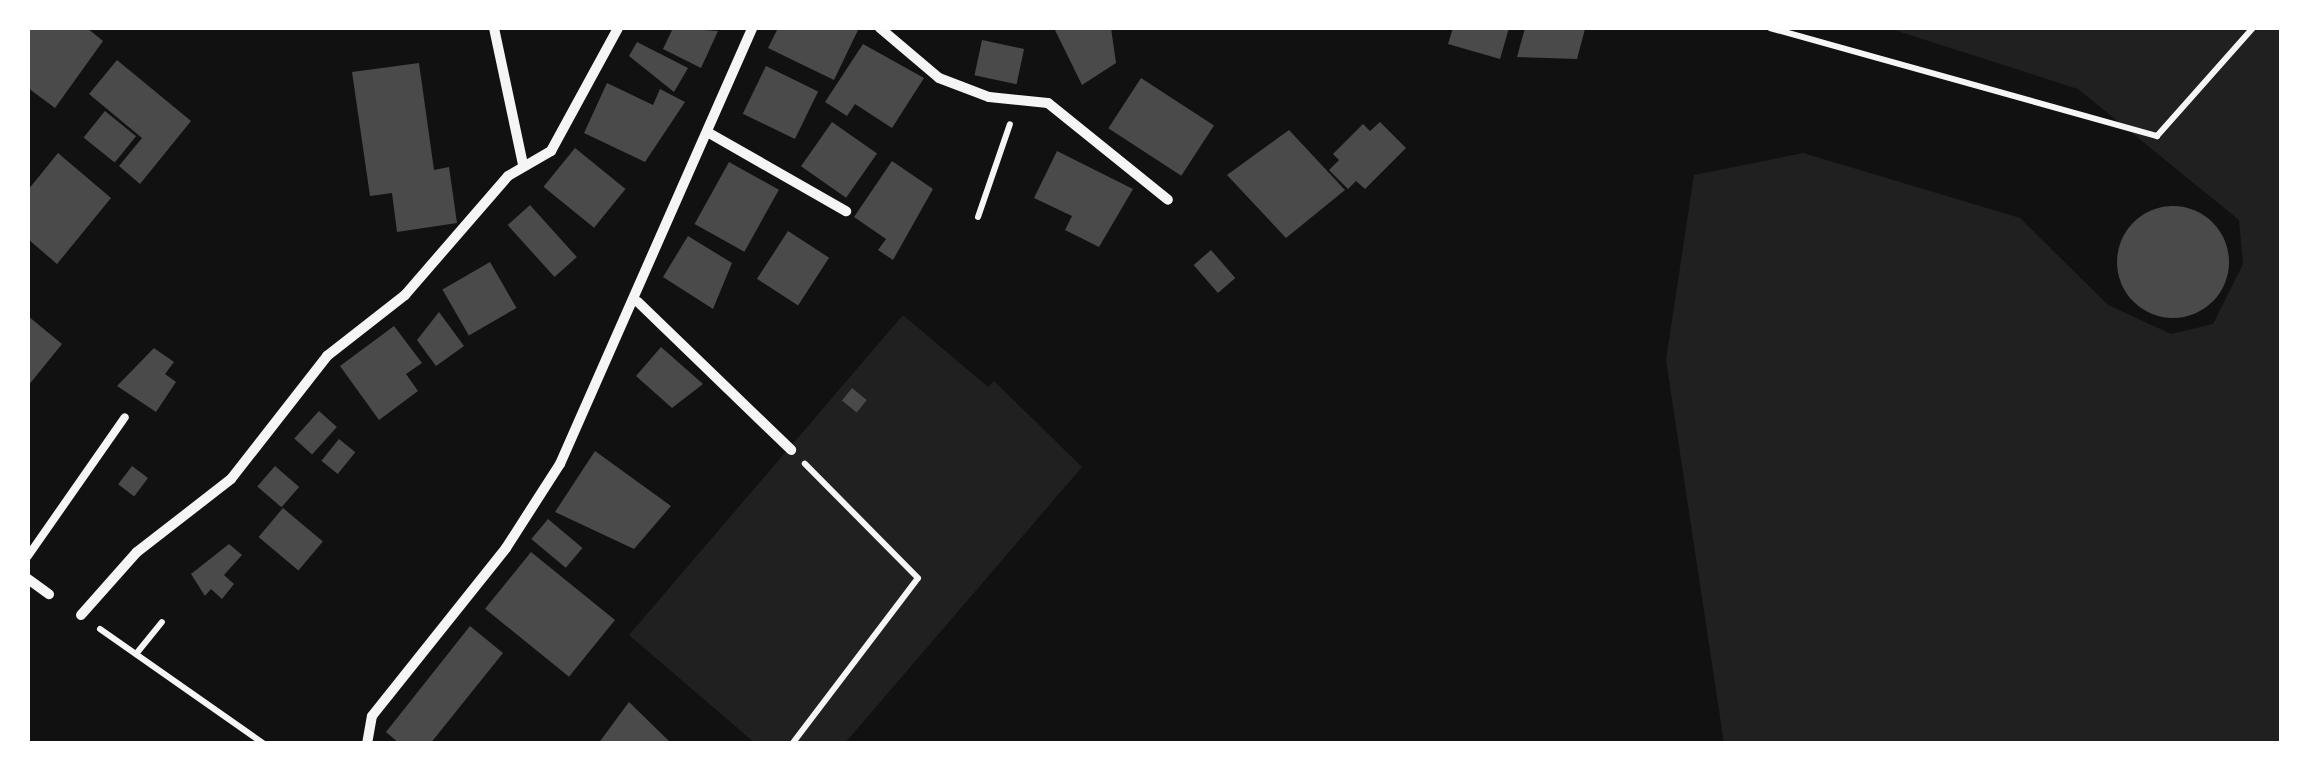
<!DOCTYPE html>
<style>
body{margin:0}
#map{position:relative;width:2309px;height:771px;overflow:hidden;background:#111;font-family:Inter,sans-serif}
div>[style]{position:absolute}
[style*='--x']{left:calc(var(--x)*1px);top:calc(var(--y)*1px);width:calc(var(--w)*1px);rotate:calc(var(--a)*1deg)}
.green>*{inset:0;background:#202020}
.building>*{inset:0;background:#4a4a4a;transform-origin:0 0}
.round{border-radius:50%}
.path>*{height:6px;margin:-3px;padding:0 3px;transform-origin:3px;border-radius:3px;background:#f5f5f5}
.service>*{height:8px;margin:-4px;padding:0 4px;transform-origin:4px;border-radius:4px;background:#f5f5f5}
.minor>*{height:10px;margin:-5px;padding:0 5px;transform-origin:5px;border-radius:5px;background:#f5f5f5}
span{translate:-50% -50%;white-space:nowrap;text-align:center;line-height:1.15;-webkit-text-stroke:8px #fff;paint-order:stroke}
.frame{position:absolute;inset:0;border:30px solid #fff;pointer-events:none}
</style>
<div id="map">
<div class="green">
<i style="clip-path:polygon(1888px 28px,2281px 28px,2281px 743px,1724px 743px,1666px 360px,1694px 175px,1803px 153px,2020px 218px,2108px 305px,2171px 334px,2213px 324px,2243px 264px,2239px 220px,2078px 89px)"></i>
<i style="clip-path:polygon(903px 315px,988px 387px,994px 381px,1082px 467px,845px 743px,755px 743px,629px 635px)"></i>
</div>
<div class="building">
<i style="clip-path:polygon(28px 28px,87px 28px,103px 41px,55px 108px,28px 88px)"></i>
<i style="clip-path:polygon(673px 28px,718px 31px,701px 68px,663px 49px)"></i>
<i style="clip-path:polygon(778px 28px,859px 28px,834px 80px,768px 48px)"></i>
<i style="clip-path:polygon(1054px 28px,1111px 28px,1116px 63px,1082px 85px)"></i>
<i style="clip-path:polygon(1453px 28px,1509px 28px,1500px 59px,1448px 44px)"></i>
<i style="clip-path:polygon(1525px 28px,1585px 29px,1577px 59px,1517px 57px)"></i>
<i style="left:982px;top:40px;width:43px;height:36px;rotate:12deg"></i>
<i style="clip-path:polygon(637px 42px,688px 68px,674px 92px,629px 56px)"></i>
<i style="clip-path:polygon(863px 44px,924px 78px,892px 128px,855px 104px,847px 116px,825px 102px)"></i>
<i style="clip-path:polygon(117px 60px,191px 121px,140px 184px,119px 166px,142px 138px,89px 94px)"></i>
<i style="clip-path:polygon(419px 63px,434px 170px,449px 167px,457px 223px,397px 232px,392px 193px,370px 196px,352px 72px)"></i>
<i style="left:766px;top:66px;width:58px;height:53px;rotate:26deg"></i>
<i style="left:1141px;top:78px;width:87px;height:60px;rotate:33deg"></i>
<i style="clip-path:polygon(607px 83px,653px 105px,660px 89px,685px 102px,645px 162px,584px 133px)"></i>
<i style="left:105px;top:111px;width:40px;height:34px;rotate:39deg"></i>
<i style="left:832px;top:122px;width:55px;height:54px;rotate:35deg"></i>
<i style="clip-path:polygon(1380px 122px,1406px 148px,1365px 189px,1356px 181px,1348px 189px,1329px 170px,1339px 160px,1333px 154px,1363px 124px,1370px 131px)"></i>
<i style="clip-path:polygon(1289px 130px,1345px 190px,1286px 238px,1227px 175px)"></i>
<i style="left:575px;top:148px;width:65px;height:50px;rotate:39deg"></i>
<i style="clip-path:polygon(1057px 151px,1133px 189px,1099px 247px,1065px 230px,1072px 216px,1034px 198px)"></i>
<i style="clip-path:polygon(58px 153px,111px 198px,57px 264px,28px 239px,28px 190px)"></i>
<i style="clip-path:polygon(892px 161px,933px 189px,893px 260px,878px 250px,886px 239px,854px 217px)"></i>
<i style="left:729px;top:162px;width:57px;height:71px;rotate:29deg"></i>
<i style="left:530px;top:205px;width:70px;height:30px;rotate:48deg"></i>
<i class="round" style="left:2117px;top:206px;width:112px;height:112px"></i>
<i style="left:788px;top:231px;width:49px;height:57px;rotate:33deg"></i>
<i style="clip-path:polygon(688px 236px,732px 263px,713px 309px,663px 277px)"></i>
<i style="left:1211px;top:250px;width:37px;height:23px;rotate:49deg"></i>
<i style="left:490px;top:262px;width:53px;height:55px;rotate:60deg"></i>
<i style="clip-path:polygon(439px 312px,464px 346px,436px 366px,417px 340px)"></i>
<i style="clip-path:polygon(28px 316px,62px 344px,28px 386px)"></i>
<i style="clip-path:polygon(394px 326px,422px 363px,406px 374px,418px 391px,379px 420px,340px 366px)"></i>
<i style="clip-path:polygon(661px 347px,703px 384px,672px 408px,636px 376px)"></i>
<i style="clip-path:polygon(154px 348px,174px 362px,165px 374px,176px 382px,156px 412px,117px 386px)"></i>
<i style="left:852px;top:388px;width:19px;height:16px;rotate:39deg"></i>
<i style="left:319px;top:411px;width:24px;height:37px;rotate:42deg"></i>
<i style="left:339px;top:439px;width:21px;height:28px;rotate:39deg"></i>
<i style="clip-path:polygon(595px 451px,671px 506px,634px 549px,555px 512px)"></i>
<i style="left:132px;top:466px;width:20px;height:23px;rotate:37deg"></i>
<i style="left:275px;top:466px;width:32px;height:27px;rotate:41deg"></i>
<i style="left:283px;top:508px;width:52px;height:38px;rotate:40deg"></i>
<i style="left:548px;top:519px;width:45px;height:26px;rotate:40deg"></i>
<i style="clip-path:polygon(229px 544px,242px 555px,224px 575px,234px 584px,222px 599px,211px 589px,205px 596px,191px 574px)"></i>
<i style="left:531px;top:552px;width:108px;height:73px;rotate:39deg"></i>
<i style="clip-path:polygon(470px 626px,503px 653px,430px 744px,400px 744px,386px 732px)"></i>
<i style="clip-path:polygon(629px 702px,672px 744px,598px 744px)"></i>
</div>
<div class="path">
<i style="--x:1770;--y:28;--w:402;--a:15.6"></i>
<i style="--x:2157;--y:136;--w:144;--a:-48.4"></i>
<i style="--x:978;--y:217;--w:98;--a:-71"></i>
<i style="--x:100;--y:629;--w:200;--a:35"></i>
<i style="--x:136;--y:654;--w:41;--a:-50.9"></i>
<i style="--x:792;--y:744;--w:208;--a:-52.8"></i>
<i style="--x:918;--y:578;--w:161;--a:-134.7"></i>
</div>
<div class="service">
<i style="--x:28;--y:556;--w:169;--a:-55.1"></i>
</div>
<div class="minor">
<i style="--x:494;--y:28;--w:139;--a:78"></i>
<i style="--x:880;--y:28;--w:77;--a:40.3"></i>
<i style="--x:939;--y:78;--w:53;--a:20.8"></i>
<i style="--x:989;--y:97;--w:59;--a:5.8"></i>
<i style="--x:1048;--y:103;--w:154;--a:38.9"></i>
<i style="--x:709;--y:133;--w:158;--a:29.7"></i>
<i style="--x:638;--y:302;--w:213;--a:44"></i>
<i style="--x:28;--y:579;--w:26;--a:36"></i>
<i style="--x:81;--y:615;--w:84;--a:-48.4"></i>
<i style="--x:137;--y:552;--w:119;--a:-37.8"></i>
<i style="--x:231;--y:479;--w:156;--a:-52"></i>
<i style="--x:327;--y:356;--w:99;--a:-38"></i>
<i style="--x:405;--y:295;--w:157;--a:-49.1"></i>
<i style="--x:508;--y:176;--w:50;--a:-30.2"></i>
<i style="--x:551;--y:151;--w:140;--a:-61.4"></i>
<i style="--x:367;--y:744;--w:28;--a:-80"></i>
<i style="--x:372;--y:716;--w:215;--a:-51.4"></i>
<i style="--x:506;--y:548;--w:100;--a:-57.3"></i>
<i style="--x:560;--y:464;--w:476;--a:-66.2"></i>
</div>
<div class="frame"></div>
</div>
